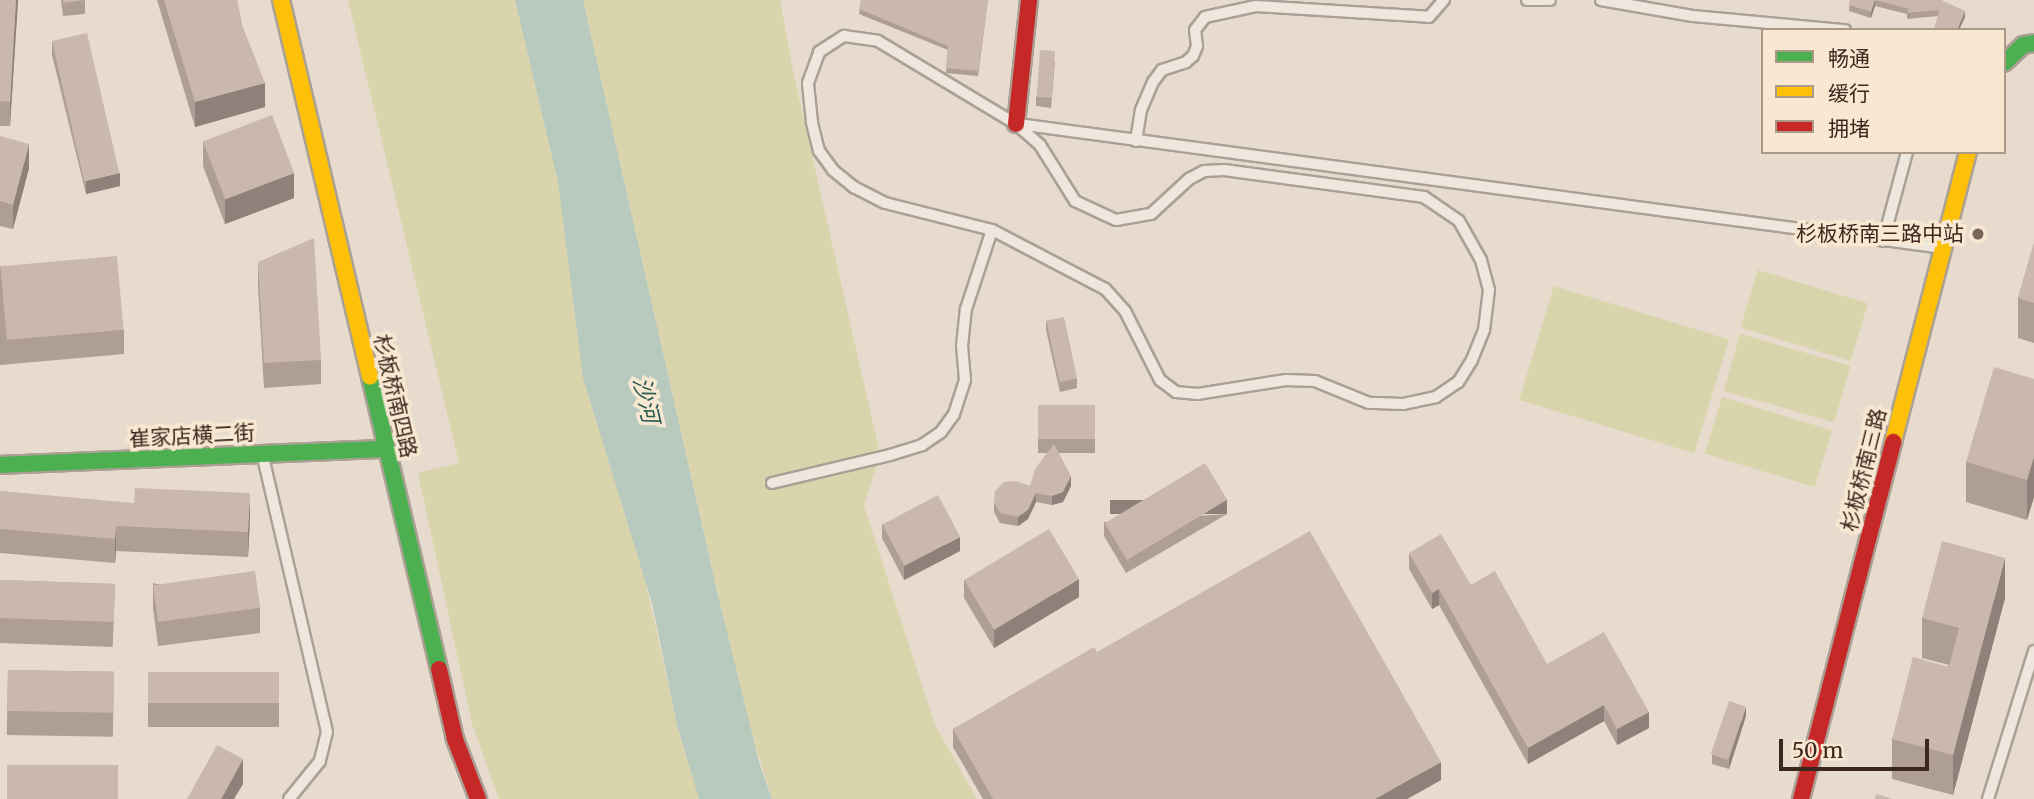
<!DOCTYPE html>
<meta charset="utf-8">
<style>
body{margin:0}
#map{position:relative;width:2034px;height:799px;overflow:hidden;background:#e6dbcc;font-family:Merriweather,"Noto Sans SC",serif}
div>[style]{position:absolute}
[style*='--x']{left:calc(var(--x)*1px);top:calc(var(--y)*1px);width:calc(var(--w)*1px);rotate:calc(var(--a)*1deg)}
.green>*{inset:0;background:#dad4ad;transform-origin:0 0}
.water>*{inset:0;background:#b8cabd}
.roads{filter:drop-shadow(2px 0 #aba095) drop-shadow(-2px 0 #aba095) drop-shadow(0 2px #aba095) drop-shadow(0 -2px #aba095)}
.lane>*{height:10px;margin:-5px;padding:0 5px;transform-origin:5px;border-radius:5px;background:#eee7de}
.fast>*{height:16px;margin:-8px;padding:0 8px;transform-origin:8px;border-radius:8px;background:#4caf50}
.slow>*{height:16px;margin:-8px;padding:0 8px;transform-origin:8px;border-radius:8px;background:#ffc107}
.jam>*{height:16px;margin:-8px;padding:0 8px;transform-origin:8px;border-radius:8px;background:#c62828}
.wall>*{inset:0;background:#ae9e95;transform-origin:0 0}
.shaded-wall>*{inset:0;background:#8d8179;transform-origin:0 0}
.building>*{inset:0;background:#cab8ad;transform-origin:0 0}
.dots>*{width:19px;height:19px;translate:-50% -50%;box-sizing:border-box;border:4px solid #f8e7d1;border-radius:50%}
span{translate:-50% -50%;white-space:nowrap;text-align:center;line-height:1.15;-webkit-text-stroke:7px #f8e7d1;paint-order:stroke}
.poi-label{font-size:21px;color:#3b271d}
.right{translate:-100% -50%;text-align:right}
.street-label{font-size:21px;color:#3b271d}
.water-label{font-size:23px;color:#2b5c52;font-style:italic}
.legend{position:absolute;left:1761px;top:28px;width:245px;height:126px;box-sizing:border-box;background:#f8e7d1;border:2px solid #ac9a89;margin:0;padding:9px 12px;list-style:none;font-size:21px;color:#3b271d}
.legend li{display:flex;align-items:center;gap:14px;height:35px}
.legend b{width:35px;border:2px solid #ac9a89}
.scale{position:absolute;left:1779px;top:739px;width:150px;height:32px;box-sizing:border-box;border:4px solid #3b271d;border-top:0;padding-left:9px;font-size:21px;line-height:24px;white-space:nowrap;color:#3b271d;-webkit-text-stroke:5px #f8e7d1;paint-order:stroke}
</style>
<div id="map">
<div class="green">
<i style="clip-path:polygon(348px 0,515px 0,558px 182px,677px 725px,699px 799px,499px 799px,472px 724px,418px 473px,459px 463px)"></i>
<i style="clip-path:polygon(583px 0,780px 0,794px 76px,880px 454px,864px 506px,935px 725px,977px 799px,772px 799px,744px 708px)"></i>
<i style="left:1758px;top:270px;width:115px;height:60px;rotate:17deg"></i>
<i style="left:1554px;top:286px;width:183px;height:119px;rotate:17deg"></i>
<i style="left:1740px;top:334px;width:115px;height:59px;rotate:16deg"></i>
<i style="left:1722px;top:397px;width:115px;height:59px;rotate:17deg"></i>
</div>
<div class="water">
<i style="clip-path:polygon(515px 0,583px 0,718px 595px,759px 762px,772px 799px,699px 799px,677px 725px,652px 603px,583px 378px,558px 182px)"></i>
</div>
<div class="roads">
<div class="lane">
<i style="--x:1527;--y:0;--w:23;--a:0"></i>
<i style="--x:1601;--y:0;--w:93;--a:9.9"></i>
<i style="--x:1693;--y:16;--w:153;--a:5.3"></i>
<i style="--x:844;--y:36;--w:34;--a:8"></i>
<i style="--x:878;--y:41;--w:161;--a:31"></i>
<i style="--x:1016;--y:124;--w:32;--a:41"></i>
<i style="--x:1040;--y:145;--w:66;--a:58"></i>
<i style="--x:1075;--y:201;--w:45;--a:24.9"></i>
<i style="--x:1116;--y:220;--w:36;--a:-10"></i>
<i style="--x:1151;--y:214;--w:52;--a:-42.6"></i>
<i style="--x:1189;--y:179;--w:17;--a:-28"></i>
<i style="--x:1204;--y:171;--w:20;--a:-3"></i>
<i style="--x:1224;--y:170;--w:202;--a:7.7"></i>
<i style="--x:1424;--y:197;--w:42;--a:34.4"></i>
<i style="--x:1459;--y:221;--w:45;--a:60.6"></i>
<i style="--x:1481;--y:260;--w:31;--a:75"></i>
<i style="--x:1489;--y:290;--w:40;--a:97.1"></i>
<i style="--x:1484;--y:330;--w:32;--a:112"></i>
<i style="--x:1472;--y:360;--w:26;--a:122"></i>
<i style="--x:1458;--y:382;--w:27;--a:146"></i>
<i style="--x:1436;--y:397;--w:34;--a:168"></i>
<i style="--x:1403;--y:404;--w:34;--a:-178"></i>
<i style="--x:1369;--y:403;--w:58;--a:-157.8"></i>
<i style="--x:1315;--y:381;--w:29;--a:-178"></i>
<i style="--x:1286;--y:380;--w:89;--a:171"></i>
<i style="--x:1198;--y:394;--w:22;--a:-175"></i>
<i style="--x:1176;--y:392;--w:20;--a:-143"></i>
<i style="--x:1160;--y:380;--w:77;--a:-116.9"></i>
<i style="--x:1125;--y:311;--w:30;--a:-132"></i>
<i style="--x:1105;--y:289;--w:127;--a:-152.4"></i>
<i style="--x:992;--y:230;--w:110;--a:-165.8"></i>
<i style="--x:885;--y:203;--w:34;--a:-153"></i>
<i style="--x:855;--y:188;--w:28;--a:-141"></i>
<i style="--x:833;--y:170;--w:24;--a:-126"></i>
<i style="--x:819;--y:151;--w:30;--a:-104"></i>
<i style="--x:812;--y:122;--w:39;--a:-96"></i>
<i style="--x:808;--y:83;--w:33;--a:-70"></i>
<i style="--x:819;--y:52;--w:30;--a:-33"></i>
<i style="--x:1018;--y:124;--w:932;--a:7.64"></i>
<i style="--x:1136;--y:141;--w:31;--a:-81"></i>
<i style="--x:1141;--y:110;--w:30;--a:-67"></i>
<i style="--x:1153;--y:82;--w:15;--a:-53"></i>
<i style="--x:1162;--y:70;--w:25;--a:-18"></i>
<i style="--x:1186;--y:62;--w:9;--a:-41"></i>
<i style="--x:1193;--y:56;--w:11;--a:-68"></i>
<i style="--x:1197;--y:46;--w:16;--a:-97"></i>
<i style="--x:1195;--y:30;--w:16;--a:-52"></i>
<i style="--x:1205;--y:17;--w:52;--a:-12.2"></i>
<i style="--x:1256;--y:6;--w:173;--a:3.6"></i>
<i style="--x:1429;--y:17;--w:23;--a:-49"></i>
<i style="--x:1883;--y:241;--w:92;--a:-74.9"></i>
<i style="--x:263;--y:457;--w:282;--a:76.9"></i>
<i style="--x:327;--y:732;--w:30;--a:104"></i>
<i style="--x:320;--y:761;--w:49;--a:129.2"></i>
<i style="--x:772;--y:483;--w:121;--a:-13.3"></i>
<i style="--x:890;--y:455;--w:34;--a:-17"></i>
<i style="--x:922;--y:445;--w:23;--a:-34"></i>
<i style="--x:941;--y:432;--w:22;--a:-54"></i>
<i style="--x:954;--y:414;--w:36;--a:-72"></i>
<i style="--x:965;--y:380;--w:34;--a:-95"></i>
<i style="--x:962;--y:346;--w:37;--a:-84"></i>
<i style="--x:966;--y:309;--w:83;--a:-71.8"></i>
<i style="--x:1988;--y:799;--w:155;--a:-72.7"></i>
</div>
<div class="fast">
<i style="--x:2004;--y:63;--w:26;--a:-43"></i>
<i style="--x:2023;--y:45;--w:11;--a:-10"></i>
<i style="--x:370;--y:377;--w:300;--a:76.7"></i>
<i style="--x:0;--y:465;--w:385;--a:-2.4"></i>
</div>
<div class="slow">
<i style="--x:281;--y:0;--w:387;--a:76.7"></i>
<i style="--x:1893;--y:442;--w:300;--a:-75.5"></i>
</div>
<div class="jam">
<i style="--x:1016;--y:124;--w:125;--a:-84"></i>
<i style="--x:439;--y:669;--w:72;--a:77.1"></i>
<i style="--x:455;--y:739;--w:64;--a:69"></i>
<i style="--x:1801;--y:799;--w:369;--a:-75.5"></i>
</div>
</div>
<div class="wall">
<i style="clip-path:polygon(0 0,18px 0,10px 126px,0 126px)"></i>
<i style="clip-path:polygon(61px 0,85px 0,85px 14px,63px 16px)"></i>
<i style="clip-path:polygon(157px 0,237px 0,242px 25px,265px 107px,195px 127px)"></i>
<i style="clip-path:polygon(861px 0,988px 0,978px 76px,946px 73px,948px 50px,859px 14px)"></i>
<i style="clip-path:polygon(1850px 0,1941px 0,1965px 17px,1938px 16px,1907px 19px,1907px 14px,1875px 6px,1871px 18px,1849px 11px)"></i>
<i style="clip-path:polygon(52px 41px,120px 186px,86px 194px,52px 55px)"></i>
<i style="clip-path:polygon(1055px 61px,1051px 108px,1036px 106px,1036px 97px)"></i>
<i style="clip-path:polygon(0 136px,29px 168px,13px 229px,0 226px)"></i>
<i style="clip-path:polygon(203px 141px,294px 198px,225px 224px,203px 166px)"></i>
<i style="clip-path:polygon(2034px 243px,2034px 343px,2018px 338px,2018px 298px)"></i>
<i style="clip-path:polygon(258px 262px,321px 360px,321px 384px,264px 388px,258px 287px)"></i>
<i style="clip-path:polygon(0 266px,124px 330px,124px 354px,0 365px)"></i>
<i style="clip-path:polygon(1046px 320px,1077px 379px,1077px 388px,1060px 392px,1046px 330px)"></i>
<i style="clip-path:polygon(2034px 379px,2034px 497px,2027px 520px,1966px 502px,1966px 462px)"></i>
<i style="clip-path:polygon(1038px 405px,1095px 405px,1095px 453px,1058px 453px,1071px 486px,1063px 502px,1052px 505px,1036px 502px,1028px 519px,1018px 526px,1000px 523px,994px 512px,994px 503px,1030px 486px,1047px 453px,1038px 453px)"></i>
<i style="clip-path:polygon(0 491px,250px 518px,248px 557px,116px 551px,115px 563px,0 553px)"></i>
<i style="clip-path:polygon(1227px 514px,1126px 573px,1104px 536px,1104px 522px)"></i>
<i style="clip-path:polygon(882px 524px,960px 551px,904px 580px,882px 538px)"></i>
<i style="clip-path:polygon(1409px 553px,1471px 585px,1547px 664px,1649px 728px,1617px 745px,1604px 721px,1528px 764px,1439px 605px,1432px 609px,1409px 569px)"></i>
<i style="left:0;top:580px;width:115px;height:63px;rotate:2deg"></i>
<i style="clip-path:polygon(964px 580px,1079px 597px,994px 648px,964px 598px)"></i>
<i style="clip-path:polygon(153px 583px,260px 608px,260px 633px,158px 646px,153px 608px)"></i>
<i style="clip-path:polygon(2005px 598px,1953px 795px,1892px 779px,1892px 739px,1949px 665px,1922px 658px,1922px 618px)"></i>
<i style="clip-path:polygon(1097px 652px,1441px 780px,1407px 799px,983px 799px,953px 747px,953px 729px)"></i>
<i style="left:8px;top:670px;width:106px;height:65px;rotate:1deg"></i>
<i style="left:148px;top:672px;width:131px;height:55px"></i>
<i style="clip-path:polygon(1746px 716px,1729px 769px,1712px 764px,1712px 754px)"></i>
</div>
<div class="shaded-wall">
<i style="clip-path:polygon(16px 0,18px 0,10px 126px,10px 102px)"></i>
<i style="clip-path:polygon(1875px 0,1875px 6px,1871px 18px,1871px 12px)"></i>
<i style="clip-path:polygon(1965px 11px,1965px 17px,1959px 30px,1957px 30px)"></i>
<i style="clip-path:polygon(265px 83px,265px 107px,195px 127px,195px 102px)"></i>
<i style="clip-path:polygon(29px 144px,29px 168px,13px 229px,13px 205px)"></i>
<i style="clip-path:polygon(120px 173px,120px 186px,86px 194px,86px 181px)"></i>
<i style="clip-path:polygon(294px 173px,294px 198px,225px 224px,225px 199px)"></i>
<i style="clip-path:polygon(2034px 457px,2034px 497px,2027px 520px,2027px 480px)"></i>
<i style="clip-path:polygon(1071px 476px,1071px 486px,1063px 502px,1052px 505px,1052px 496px)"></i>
<i style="clip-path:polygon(250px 493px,250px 518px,248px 557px,248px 532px)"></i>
<i style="clip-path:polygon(1036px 493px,1036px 502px,1028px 519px,1018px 526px,1018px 517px)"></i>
<i style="left:1227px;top:500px;width:14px;height:117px;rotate:90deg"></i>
<i style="clip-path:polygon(116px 526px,116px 551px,115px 563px,115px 539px)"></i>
<i style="clip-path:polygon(960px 537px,960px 551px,904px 580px,904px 566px)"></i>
<i style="clip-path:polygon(2005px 558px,2005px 598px,1953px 795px,1953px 755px)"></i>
<i style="clip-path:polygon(1079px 579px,1079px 597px,994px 648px,994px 630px)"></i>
<i style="clip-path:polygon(1439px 589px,1439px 605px,1432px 609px,1432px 593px)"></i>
<i style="clip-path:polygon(1604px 705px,1604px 721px,1528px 764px,1528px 748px)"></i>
<i style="clip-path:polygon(1746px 707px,1746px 716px,1729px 769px,1729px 760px)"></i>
<i style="clip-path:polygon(1649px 712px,1649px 728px,1617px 745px,1617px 729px)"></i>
<i style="clip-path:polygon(243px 759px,243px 784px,234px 799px,221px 799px)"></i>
<i style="clip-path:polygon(1441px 762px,1441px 780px,1407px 799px,1375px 799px)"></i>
</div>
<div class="building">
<i style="clip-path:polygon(0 0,16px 0,10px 102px,0 101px)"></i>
<i style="clip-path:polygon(63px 0,85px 0,63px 3px)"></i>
<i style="clip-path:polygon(164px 0,237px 0,242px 25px,265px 83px,195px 102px)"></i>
<i style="clip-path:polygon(861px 0,988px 0,978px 71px,946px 68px,948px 46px,859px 9px)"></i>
<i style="clip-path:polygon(1850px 0,1941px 0,1965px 11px,1957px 30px,1934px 30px,1939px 10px,1907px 13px,1909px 9px,1875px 0,1871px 12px,1849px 5px)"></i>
<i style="left:87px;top:33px;width:144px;height:36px;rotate:77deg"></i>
<i style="left:1040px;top:50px;width:15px;height:47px;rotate:4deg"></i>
<i style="left:272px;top:115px;width:62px;height:74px;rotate:69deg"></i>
<i style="clip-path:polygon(0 136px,29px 144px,13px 205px,0 201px)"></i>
<i style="clip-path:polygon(314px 238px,321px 360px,264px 363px,258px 262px)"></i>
<i style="clip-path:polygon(2034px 243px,2034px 303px,2018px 298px)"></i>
<i style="left:117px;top:256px;width:74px;height:117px;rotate:85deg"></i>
<i style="left:1064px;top:317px;width:63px;height:18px;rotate:78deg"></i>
<i style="clip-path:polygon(1994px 367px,2034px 379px,2034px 457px,2027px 480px,1966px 462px)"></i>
<i style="left:1038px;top:405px;width:57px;height:34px"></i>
<i style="clip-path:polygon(1054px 444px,1071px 476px,1063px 492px,1052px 496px,1036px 493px,1028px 510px,1018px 517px,1000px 513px,994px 503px,995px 491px,1004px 482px,1016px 481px,1030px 486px,1035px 469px)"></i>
<i style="left:1205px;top:463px;width:43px;height:117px;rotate:59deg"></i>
<i style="clip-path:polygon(135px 488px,250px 493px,248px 532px,116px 526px,115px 539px,0 529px,0 491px,134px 503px)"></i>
<i style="left:938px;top:495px;width:47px;height:63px;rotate:62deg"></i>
<i style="left:1049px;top:529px;width:58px;height:99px;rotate:59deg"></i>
<i style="clip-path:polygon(1310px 531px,1441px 762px,1375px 799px,993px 799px,953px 729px,1094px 647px,1097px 652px)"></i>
<i style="clip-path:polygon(1441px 534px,1471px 585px,1495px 571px,1547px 664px,1604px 632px,1649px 712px,1617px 729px,1604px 705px,1528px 748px,1439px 589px,1432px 593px,1409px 553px)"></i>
<i style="clip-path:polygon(1942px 541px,2005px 558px,1953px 755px,1892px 739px,1913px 657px,1949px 667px,1959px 628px,1922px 618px)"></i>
<i style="left:255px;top:571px;width:37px;height:103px;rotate:82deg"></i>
<i style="left:0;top:580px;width:115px;height:38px;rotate:2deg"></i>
<i style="left:8px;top:670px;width:106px;height:41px;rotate:1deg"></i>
<i style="left:148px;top:672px;width:131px;height:31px"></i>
<i style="left:1729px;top:701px;width:18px;height:56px;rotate:19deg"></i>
<i style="clip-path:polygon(217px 745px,243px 759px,221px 799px,187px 799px)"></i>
<i style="left:7px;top:765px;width:111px;height:34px"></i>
<i style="clip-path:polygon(1876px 794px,1893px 799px,1875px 799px)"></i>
</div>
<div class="dots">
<i style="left:1978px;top:234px;background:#77665a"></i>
</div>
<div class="poi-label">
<span class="right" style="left:1964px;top:234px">杉板桥南三路中站</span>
</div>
<div class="street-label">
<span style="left:395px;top:396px;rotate:77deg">杉板桥南四路</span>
<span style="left:192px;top:436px;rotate:-3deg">崔家店横二街</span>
<span style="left:1864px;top:470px;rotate:-76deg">杉板桥南三路</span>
</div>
<div class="water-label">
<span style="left:646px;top:400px;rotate:77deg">沙河</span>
</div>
<ul class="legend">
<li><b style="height:9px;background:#4caf50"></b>畅通</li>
<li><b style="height:9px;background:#ffc107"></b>缓行</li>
<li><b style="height:9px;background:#c62828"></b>拥堵</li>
</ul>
<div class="scale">50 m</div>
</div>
